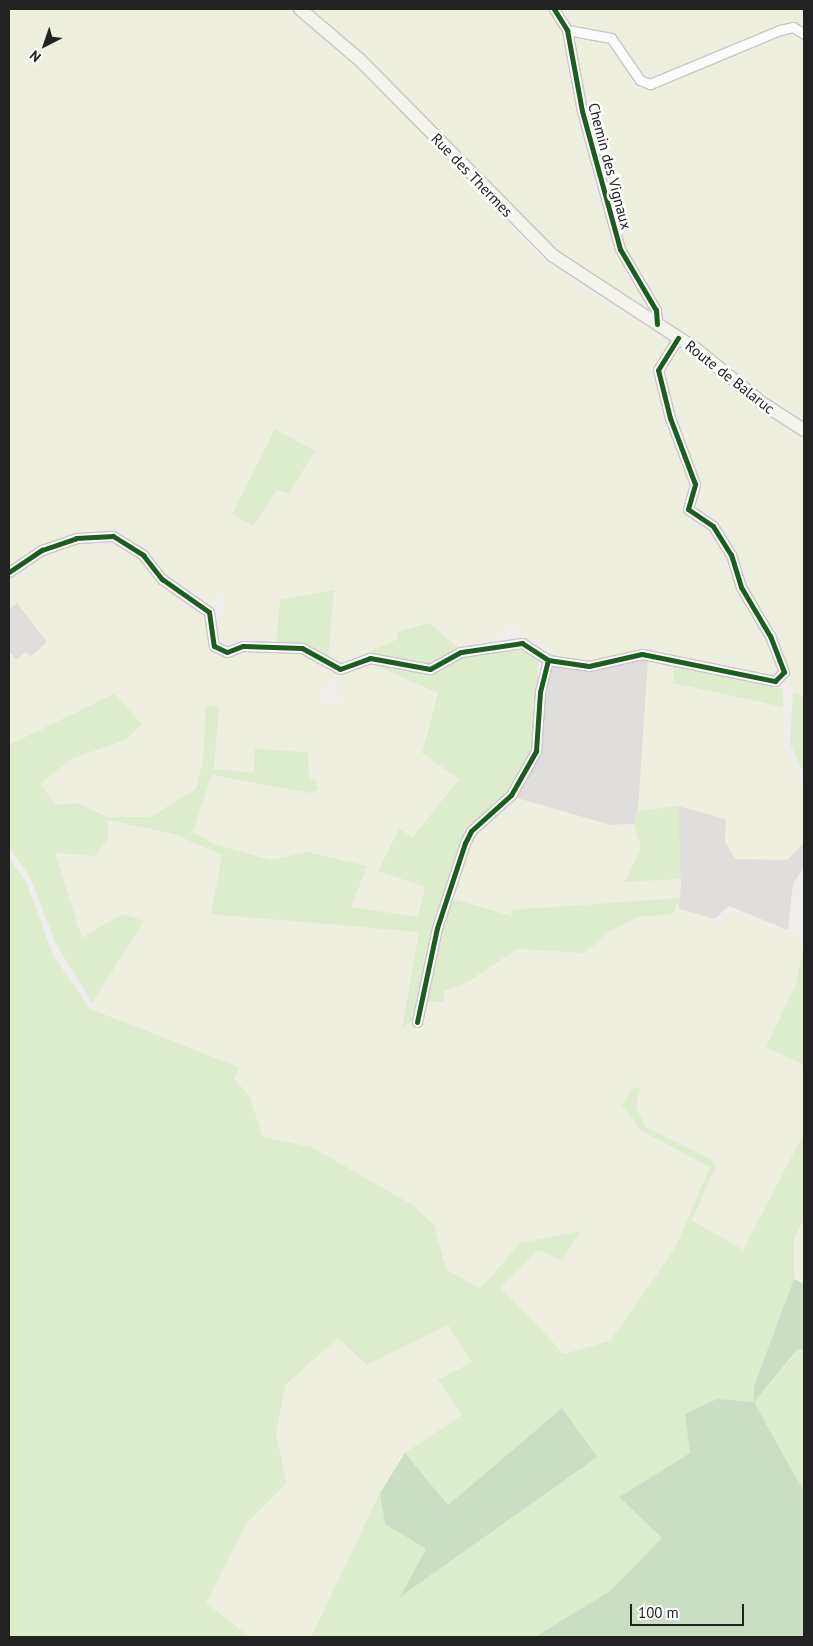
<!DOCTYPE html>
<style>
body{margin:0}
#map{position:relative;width:813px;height:1646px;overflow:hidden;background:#f0eeeb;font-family:"PT Sans",sans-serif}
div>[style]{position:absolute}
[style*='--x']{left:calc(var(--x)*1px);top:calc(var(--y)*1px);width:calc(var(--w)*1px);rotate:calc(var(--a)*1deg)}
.residential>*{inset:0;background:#dfdedc}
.farmland>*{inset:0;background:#efefdf}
.grass>*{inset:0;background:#ddeccb}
.forest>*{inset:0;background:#cbdec1}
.roads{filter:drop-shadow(1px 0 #c9c8c7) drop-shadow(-1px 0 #c9c8c7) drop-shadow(0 1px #c9c8c7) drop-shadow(0 -1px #c9c8c7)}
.minor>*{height:9px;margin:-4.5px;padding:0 4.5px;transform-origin:4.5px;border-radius:4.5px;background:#fdfcfc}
.secondary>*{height:12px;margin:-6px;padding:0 6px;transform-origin:6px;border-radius:6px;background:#f4f4ed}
.cycleway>*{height:5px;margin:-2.5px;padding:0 2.5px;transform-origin:2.5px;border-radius:2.5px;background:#1b5e20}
span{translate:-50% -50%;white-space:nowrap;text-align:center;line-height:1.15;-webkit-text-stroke:5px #fff;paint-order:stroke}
.street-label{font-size:15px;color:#222}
.frame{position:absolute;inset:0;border:10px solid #222;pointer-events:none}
.north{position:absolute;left:20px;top:20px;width:50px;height:50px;-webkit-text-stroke:4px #fff;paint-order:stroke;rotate:221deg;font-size:14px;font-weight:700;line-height:20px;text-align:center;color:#222}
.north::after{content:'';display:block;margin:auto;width:18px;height:22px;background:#222;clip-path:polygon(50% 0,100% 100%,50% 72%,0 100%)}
.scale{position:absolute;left:630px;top:1604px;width:114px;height:22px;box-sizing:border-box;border:2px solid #222;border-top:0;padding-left:6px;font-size:15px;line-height:18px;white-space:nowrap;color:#222;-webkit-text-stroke:4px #fff;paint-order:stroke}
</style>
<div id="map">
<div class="residential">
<i style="clip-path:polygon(17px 603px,48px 642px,30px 657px,16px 660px,9px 651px,9px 609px)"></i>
<i style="clip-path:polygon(649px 650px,640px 804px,634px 824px,610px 825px,513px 797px,553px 659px)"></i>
<i style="clip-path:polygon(678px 806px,727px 819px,725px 841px,787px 860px,804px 842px,804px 867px,793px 884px,788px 930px,729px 906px,714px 919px,679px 909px)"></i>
</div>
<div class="farmland">
<i style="clip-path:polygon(evenodd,9px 9px,287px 9px,356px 66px,544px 260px,568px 280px,670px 343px,655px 369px,658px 398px,689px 484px,681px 511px,717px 535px,773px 653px,779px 671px,776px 676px,649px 650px,590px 662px,563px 658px,511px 621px,486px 646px,460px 649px,412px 629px,398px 632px,399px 639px,342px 665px,328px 659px,334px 590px,276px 644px,224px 650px,214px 645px,225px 597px,215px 592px,210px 609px,164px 577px,132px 543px,87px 535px,9px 569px,9px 9px,275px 429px,315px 452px,289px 493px,277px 490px,253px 526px,232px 514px,275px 429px)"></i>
<i style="clip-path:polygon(312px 9px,551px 9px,563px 28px,607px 215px,651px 312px,556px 250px,365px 54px)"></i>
<i style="clip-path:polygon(557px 9px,804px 9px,804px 31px,779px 28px,646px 81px,602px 32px,569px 25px)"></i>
<i style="clip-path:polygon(792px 30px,804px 37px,804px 421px,663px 319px,623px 248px,569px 36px,572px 32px,610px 40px,638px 81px,674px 75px)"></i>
<i style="clip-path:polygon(679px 347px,804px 438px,804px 696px,793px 692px,767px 625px,724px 538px,693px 508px,695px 489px,663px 372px)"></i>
<i style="clip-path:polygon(92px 541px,132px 549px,157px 581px,204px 611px,210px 649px,220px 654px,238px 649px,301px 649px,326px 662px,336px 673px,317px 692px,319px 702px,345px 708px,337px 680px,340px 673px,365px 661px,438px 693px,425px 737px,459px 779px,413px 837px,399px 829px,378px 871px,423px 886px,419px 917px,351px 907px,367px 866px,307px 852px,272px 860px,216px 845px,193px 832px,212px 775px,310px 793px,308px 753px,255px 749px,254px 773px,214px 769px,218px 707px,206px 706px,203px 760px,196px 789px,187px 797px,150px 817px,108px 817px,77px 803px,56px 805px,40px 784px,72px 759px,126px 740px,114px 694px,9px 745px,9px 651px,16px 660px,26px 652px,31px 657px,47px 642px,17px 603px,9px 609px,9px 575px,55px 549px)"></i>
<i style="clip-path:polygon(648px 658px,674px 662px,673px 683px,783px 707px,783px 747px,804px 785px,804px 842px,787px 860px,735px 859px,725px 841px,726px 819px,678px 806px,638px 811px)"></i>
<i style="clip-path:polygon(513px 797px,610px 825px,634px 824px,641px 848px,625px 882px,681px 879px,680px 898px,511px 910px,513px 916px,450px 898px,471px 835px)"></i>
<i style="clip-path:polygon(108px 820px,174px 834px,222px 855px,211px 914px,419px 932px,402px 1028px,427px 1002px,443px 1002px,444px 991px,466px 983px,517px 949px,585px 953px,607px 933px,638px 917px,673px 914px,679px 909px,714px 919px,718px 926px,734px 913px,799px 937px,804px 946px,796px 984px,766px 1047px,804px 1065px,804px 1133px,743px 1250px,692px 1220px,716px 1166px,695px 1150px,646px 1127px,635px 1108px,640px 1088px,622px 1105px,640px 1130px,710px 1167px,675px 1248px,620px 1328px,609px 1341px,564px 1354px,500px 1287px,538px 1250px,562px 1260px,580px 1231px,506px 1257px,480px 1289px,446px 1269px,434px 1225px,263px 1137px,249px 1095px,233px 1079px,239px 1067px,102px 1015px,92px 1003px,143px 921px,122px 914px,82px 938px,55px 852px,95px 856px)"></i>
<i style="clip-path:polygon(804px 1219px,804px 1284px,802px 1286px,794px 1279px,794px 1239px)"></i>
<i style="clip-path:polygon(448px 1325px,473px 1363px,462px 1415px,405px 1453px,380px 1493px,311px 1637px,250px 1637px,206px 1603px,248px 1523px,287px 1484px,276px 1435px,285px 1385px,338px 1338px,367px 1365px)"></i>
</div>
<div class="grass">
<i style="clip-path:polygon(275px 429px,315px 451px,289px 493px,277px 490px,253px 526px,232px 514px)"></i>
<i style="clip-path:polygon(334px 590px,328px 659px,276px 644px,280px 600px)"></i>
<i style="clip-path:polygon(429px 623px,460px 649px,428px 666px,362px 655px,398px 639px,397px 632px)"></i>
<i style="clip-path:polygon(515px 646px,539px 661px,534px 750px,510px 791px,463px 842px,417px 1016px,402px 1029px,419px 932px,211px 914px,222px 855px,174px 834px,108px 820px,108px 838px,95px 856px,55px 853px,82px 938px,122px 914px,144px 921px,92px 1003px,56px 944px,30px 877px,9px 847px,9px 745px,114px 694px,142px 724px,126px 740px,71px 759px,40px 784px,56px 805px,77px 803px,108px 817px,150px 817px,196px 789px,203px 760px,206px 706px,219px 707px,214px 769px,254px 773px,255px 749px,308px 752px,309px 779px,316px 780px,318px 790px,310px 793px,212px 775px,193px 832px,216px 845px,272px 860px,307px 852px,367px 866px,351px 907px,418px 917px,425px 887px,378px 871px,399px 829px,413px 837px,459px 779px,422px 753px,438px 693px,365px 661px,428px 671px,463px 653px)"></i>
<i style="clip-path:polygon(674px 662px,783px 689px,783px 707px,673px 683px)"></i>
<i style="clip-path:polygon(793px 692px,804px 696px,804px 773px,790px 744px)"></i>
<i style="clip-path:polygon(678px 806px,681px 879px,625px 882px,641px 848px,634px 824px,638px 811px)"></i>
<i style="clip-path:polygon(9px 858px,26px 882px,53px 955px,90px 1009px,239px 1067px,234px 1079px,249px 1095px,263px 1137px,311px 1147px,414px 1206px,434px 1225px,446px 1269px,480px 1289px,520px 1243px,581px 1231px,562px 1260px,538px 1250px,500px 1287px,564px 1354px,609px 1341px,620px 1328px,675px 1248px,710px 1167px,640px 1130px,622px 1105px,634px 1087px,640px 1088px,636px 1108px,646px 1127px,711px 1159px,716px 1166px,692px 1220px,743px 1250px,804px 1133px,804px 1219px,794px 1239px,794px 1279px,754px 1386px,755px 1401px,798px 1350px,804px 1349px,804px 1492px,754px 1402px,685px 1414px,691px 1453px,619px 1497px,662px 1538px,610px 1591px,535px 1637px,311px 1637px,380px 1493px,385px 1524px,426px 1549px,401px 1596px,597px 1457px,562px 1408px,448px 1505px,405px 1453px,462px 1415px,438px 1380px,472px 1362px,448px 1325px,367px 1365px,338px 1338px,285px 1385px,276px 1435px,287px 1483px,247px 1523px,206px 1603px,250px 1637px,9px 1637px)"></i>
<i style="clip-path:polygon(450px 898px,512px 916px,511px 910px,680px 898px,673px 914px,638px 917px,607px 933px,585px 953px,517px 949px,466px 983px,444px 991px,444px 1002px,427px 1002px)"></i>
<i style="clip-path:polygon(804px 946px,804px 1065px,766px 1047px,796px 984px)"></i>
</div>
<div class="forest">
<i style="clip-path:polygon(794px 1279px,804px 1284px,804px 1349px,797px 1350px,754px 1402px,804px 1492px,804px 1637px,535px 1637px,610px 1591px,662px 1538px,619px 1497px,690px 1453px,685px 1414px,717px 1399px,754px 1402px,754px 1386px)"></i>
<i style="clip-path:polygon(562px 1408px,597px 1457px,400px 1597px,426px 1549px,385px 1524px,380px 1493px,405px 1453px,448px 1505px)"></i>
</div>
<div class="roads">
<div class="minor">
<i style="--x:554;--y:9;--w:25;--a:58"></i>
<i style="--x:567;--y:30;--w:82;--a:79.5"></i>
<i style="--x:582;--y:111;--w:143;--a:74.6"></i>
<i style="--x:620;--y:249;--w:71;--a:59.5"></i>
<i style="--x:656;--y:310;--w:14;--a:86"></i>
<i style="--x:567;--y:30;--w:45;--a:10.3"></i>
<i style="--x:611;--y:38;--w:51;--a:55.4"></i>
<i style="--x:640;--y:80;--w:11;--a:22"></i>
<i style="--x:650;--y:84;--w:141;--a:-22.6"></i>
<i style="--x:780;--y:30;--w:13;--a:-13"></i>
<i style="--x:793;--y:27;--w:13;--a:32"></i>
<i style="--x:9;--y:572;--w:40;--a:-34"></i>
<i style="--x:42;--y:550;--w:36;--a:-19"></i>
<i style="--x:76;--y:538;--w:37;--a:-3"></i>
<i style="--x:113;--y:536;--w:36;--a:32"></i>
<i style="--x:143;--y:555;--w:31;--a:52"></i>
<i style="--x:162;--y:579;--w:57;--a:35.1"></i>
<i style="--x:209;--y:612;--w:34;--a:82"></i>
<i style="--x:214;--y:646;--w:14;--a:25"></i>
<i style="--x:227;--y:652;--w:17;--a:-21"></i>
<i style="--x:243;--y:646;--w:59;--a:1.9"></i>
<i style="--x:302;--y:648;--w:43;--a:28.9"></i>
<i style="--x:340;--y:669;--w:32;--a:-20"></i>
<i style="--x:370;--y:658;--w:61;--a:10.4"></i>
<i style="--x:430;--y:669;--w:35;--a:-29"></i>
<i style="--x:461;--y:652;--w:62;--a:-8.4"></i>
<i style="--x:522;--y:643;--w:31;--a:33"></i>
<i style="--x:548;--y:660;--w:41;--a:8.3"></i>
<i style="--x:589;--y:666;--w:54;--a:-12.8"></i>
<i style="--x:642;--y:654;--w:136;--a:11.5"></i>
<i style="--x:775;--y:681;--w:13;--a:-45"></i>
<i style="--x:784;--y:672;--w:39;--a:-111"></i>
<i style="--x:770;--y:636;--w:57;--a:-120.6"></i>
<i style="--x:741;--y:587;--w:34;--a:-107"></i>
<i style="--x:731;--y:555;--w:34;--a:-122"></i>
<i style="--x:713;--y:526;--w:30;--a:-146"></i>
<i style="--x:688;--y:509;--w:26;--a:-74"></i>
<i style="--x:695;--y:484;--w:71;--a:-110.7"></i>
<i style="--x:670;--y:418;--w:49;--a:-104"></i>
<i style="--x:658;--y:370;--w:38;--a:-58"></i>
<i style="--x:417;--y:1022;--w:96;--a:-78"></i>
<i style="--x:437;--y:928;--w:89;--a:-71.8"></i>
<i style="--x:465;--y:843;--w:13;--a:-63"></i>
<i style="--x:471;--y:831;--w:54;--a:-42"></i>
<i style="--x:511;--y:795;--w:51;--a:-60.4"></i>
<i style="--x:536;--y:751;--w:59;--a:-86.1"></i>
<i style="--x:540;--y:692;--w:33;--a:-76"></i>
</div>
<div class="secondary">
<i style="--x:300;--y:9;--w:79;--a:40.4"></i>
<i style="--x:360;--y:60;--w:274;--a:45.4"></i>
<i style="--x:552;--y:255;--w:173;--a:33.2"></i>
<i style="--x:697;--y:350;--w:84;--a:39.2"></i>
<i style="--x:762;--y:403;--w:50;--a:32.7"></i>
</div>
</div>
<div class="cycleway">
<i style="--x:554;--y:9;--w:25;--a:58"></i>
<i style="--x:567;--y:30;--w:82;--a:79.5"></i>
<i style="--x:582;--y:111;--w:143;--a:74.6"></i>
<i style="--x:620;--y:249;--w:71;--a:59.5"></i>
<i style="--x:656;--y:310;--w:14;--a:86"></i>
<i style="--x:9;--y:572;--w:40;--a:-34"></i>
<i style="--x:42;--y:550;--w:36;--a:-19"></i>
<i style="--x:76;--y:538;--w:37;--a:-3"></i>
<i style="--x:113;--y:536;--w:36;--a:32"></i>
<i style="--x:143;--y:555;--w:31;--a:52"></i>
<i style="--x:162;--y:579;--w:57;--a:35.1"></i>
<i style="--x:209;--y:612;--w:34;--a:82"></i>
<i style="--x:214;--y:646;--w:14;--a:25"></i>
<i style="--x:227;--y:652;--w:17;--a:-21"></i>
<i style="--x:243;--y:646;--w:59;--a:1.9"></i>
<i style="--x:302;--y:648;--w:43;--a:28.9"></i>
<i style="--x:340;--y:669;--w:32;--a:-20"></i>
<i style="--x:370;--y:658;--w:61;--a:10.4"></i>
<i style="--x:430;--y:669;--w:35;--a:-29"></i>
<i style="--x:461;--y:652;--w:62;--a:-8.4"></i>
<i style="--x:522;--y:643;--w:31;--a:33"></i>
<i style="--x:548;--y:660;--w:41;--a:8.3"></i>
<i style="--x:589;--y:666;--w:54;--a:-12.8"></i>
<i style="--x:642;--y:654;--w:136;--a:11.5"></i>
<i style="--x:775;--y:681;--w:13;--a:-45"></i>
<i style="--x:784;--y:672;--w:39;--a:-111"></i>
<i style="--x:770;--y:636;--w:57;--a:-120.6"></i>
<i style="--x:741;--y:587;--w:34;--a:-107"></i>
<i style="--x:731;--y:555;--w:34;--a:-122"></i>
<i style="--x:713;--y:526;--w:30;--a:-146"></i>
<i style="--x:688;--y:509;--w:26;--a:-74"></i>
<i style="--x:695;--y:484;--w:71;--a:-110.7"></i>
<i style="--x:670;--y:418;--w:49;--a:-104"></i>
<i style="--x:658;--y:370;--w:38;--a:-58"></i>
<i style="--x:417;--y:1022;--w:96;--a:-78"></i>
<i style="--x:437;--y:928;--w:89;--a:-71.8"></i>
<i style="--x:465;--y:843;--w:13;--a:-63"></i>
<i style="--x:471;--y:831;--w:54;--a:-42"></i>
<i style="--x:511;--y:795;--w:51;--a:-60.4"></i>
<i style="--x:536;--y:751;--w:59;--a:-86.1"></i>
<i style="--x:540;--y:692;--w:33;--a:-76"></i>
</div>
<div class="street-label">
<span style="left:610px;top:166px;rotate:75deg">Chemin des Vignaux</span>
<span style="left:472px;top:175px;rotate:46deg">Rue des Thermes</span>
<span style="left:730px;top:377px;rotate:38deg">Route de Balaruc</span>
</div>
<div class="frame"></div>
<div class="north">N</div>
<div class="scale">100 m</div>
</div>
